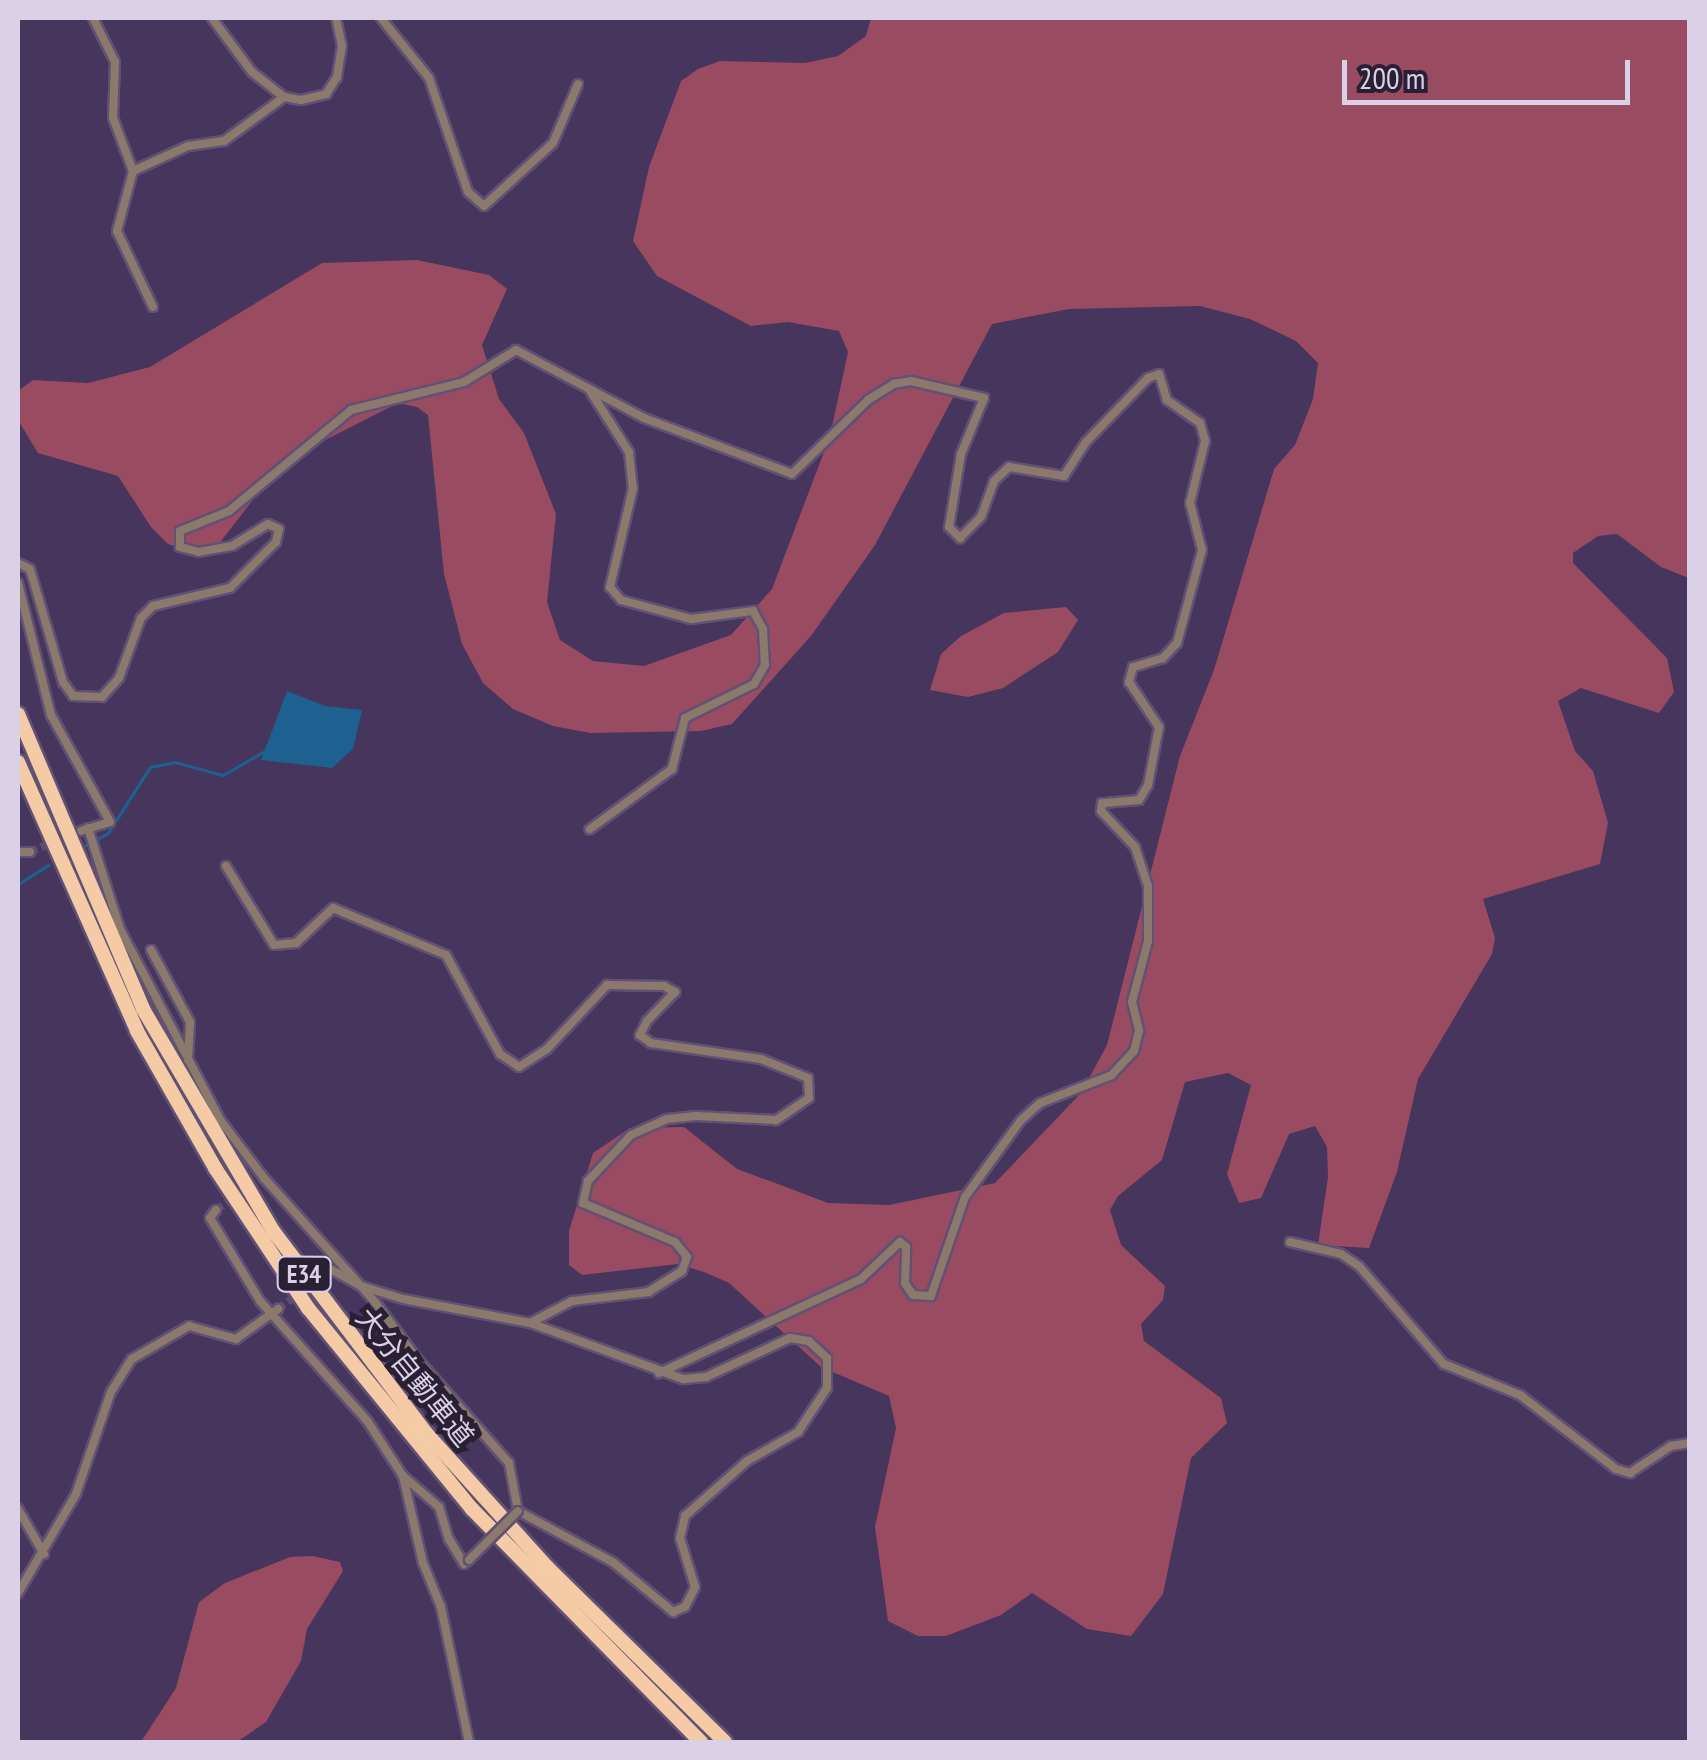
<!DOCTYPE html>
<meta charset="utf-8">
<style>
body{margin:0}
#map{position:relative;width:1707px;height:1760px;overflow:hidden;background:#46355c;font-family:"PT Sans Narrow","Noto Sans JP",sans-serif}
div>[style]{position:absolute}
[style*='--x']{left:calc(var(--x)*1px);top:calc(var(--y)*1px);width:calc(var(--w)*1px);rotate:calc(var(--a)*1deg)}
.green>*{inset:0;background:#994b61}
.water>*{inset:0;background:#1c6190}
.stream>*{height:2.5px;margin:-1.25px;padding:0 1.25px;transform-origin:1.25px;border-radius:1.25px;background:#1c6190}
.street-tunnel>*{height:8px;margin-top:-4px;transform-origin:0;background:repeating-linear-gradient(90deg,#5c4c71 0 8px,transparent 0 12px)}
.roads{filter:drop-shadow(2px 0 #615175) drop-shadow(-2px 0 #615175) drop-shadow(0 2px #615175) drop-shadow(0 -2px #615175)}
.street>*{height:8px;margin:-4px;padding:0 4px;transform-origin:4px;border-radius:4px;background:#8b7a6b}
.highway>*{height:14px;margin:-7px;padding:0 7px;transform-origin:7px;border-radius:7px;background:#f5cba5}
.bridges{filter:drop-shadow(2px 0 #615175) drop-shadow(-2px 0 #615175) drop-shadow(0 2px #615175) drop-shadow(0 -2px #615175)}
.street-bridge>*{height:8px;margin:-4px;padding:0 4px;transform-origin:4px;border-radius:4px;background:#8b7a6b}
span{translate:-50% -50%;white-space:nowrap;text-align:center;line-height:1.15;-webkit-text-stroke:10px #292133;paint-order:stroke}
.shield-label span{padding:2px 8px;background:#292133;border:2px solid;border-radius:8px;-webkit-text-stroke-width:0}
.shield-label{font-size:25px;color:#dad1e9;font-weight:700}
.street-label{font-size:28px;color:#dad1e9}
.frame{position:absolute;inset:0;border:20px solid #dad1e9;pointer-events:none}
.scale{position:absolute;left:1342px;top:60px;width:288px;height:45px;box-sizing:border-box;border:5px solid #dad1e9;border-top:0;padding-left:12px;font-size:30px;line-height:35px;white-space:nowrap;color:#dad1e9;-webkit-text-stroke:8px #292133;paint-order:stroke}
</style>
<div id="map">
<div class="green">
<i style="clip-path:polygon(871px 18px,1689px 18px,1689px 578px,1661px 567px,1617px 534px,1598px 536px,1573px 553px,1573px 563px,1667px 658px,1674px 692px,1659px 713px,1581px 688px,1558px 701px,1575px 751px,1593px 771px,1608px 823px,1600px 864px,1483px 899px,1495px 938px,1492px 954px,1418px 1079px,1397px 1172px,1369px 1248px,1318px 1245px,1328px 1177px,1327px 1147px,1315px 1126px,1289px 1134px,1261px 1198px,1239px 1203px,1227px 1174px,1251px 1085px,1228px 1073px,1185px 1082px,1162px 1160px,1118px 1196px,1110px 1210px,1121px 1245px,1165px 1286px,1163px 1300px,1141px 1324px,1144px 1341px,1221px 1398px,1227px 1423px,1191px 1458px,1163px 1594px,1131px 1636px,1087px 1629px,1032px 1593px,1001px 1615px,946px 1636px,918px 1636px,888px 1621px,875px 1527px,896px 1428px,889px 1396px,821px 1367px,729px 1283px,704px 1272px,678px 1264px,582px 1275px,569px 1265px,569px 1231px,593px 1153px,630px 1128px,684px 1127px,737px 1169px,778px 1184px,828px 1203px,889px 1205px,995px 1183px,1081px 1093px,1107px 1045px,1180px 756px,1214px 670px,1274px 469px,1295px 445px,1313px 399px,1318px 363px,1296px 341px,1250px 319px,1200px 306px,1069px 309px,992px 324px,875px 545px,811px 636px,732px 724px,701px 731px,590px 733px,553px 726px,513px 709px,483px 683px,462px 644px,444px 574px,428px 415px,417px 407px,398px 403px,282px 462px,215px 549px,194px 552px,168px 544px,151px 527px,118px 476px,38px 453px,18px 420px,18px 391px,33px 380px,88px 383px,150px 367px,322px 263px,417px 260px,489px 275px,507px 289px,482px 345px,499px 399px,524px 433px,556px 514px,547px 602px,560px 640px,593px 661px,644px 666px,731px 635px,772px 589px,830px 436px,848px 352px,839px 331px,788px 322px,751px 326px,657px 276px,633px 241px,649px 167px,681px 81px,698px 69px,720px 61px,805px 63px,838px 56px,866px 36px)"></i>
<i style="clip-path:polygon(1066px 607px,1078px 620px,1058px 652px,1003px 688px,968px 697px,930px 690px,941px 654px,961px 636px,1004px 613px)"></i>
<i style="clip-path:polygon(312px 1556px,340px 1562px,343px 1571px,307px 1629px,301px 1661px,266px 1722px,237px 1742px,141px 1742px,176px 1688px,199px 1602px,225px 1583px,290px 1557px)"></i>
</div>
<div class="water">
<i style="clip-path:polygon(287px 691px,325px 706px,362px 710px,353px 749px,332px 768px,261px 760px)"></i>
</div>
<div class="stream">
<i style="--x:81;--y:848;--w:31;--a:-29"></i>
<i style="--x:108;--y:833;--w:78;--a:-57.5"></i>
<i style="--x:150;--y:767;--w:25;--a:-11"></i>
<i style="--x:175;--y:762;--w:50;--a:15.2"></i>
<i style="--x:223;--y:775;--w:46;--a:-29.9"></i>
<i style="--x:18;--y:884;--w:36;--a:-32"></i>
</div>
<div class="street-tunnel">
<i style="--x:30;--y:852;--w:55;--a:-22.4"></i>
<i style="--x:216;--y:1210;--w:40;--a:-34"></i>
<i style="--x:278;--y:1309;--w:67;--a:-35.8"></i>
</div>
<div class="roads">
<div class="street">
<i style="--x:93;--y:18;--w:49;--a:63.4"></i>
<i style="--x:115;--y:62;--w:56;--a:92"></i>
<i style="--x:113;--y:118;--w:57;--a:69.3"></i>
<i style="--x:133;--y:171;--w:62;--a:104.9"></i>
<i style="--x:117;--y:231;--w:84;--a:64.7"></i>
<i style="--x:212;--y:18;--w:67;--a:53.5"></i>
<i style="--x:252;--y:72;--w:41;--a:38"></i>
<i style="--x:284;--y:97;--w:17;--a:10"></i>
<i style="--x:301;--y:100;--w:26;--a:-13"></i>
<i style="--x:326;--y:94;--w:20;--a:-57"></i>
<i style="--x:337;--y:77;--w:31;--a:-81"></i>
<i style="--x:342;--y:46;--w:29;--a:-102"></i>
<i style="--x:381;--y:18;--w:77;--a:51.3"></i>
<i style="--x:429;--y:78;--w:120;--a:71.1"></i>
<i style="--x:468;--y:192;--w:21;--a:41"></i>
<i style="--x:484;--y:206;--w:93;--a:-42.4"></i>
<i style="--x:553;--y:143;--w:64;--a:-67"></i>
<i style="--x:133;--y:171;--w:60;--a:-24.4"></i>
<i style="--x:188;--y:146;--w:36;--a:-8"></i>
<i style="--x:224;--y:141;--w:74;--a:-36.3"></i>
<i style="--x:589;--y:389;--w:75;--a:57.6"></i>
<i style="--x:629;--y:452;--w:36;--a:84"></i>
<i style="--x:633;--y:488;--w:102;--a:103.1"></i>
<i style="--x:610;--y:587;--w:17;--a:50"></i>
<i style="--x:621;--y:600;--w:73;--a:15.2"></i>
<i style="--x:691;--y:619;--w:63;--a:-7.4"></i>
<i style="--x:753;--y:611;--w:21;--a:61"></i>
<i style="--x:763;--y:629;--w:36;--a:87"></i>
<i style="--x:765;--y:665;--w:22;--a:120"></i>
<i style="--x:754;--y:684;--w:77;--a:153.8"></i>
<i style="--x:685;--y:718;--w:53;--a:104.3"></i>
<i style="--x:672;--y:769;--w:102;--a:143.8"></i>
<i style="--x:18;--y:563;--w:13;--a:27"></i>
<i style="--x:30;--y:569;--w:118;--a:73.7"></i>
<i style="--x:63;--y:682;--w:17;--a:54"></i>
<i style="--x:73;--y:696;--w:29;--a:2"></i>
<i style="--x:102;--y:697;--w:25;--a:-48"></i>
<i style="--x:119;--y:678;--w:64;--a:-69.9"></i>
<i style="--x:141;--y:618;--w:17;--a:-45"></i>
<i style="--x:153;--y:606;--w:79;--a:-13.2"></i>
<i style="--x:230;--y:588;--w:65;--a:-45"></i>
<i style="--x:276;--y:542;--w:13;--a:-77"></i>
<i style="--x:279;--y:529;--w:12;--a:-156"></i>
<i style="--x:268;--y:524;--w:42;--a:148.6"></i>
<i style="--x:232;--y:546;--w:34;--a:170"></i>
<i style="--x:199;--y:552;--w:20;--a:-165"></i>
<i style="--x:180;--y:547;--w:16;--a:-90"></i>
<i style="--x:180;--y:531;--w:53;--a:-22.2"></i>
<i style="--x:229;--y:511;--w:158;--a:-39.6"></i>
<i style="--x:351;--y:410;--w:116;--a:-13.9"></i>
<i style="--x:464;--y:382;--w:61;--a:-31.6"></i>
<i style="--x:516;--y:350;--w:145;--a:28"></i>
<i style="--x:644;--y:418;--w:158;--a:20.7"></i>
<i style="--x:792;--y:474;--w:106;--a:-44.2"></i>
<i style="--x:868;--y:400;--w:31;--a:-32"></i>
<i style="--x:894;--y:384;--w:17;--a:-10"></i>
<i style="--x:911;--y:381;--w:75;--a:13.1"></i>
<i style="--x:984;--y:398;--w:61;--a:112.3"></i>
<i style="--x:961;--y:454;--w:74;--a:99.3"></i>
<i style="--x:949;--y:527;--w:16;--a:45"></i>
<i style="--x:960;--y:538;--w:30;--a:-45"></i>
<i style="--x:981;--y:517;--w:38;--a:-70"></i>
<i style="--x:994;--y:481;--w:21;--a:-43"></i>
<i style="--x:1009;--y:467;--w:56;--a:9.3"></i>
<i style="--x:1064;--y:476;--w:40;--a:-57.1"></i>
<i style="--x:1086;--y:442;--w:89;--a:-45.9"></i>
<i style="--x:1148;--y:378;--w:12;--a:-20"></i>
<i style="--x:1159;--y:374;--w:27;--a:73"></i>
<i style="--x:1167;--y:400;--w:40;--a:34.9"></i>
<i style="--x:1200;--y:423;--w:19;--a:74"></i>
<i style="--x:1205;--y:441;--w:64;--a:103.6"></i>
<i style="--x:1190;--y:503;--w:49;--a:75.7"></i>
<i style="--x:1202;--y:550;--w:96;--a:105"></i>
<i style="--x:1177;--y:643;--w:21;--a:133"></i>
<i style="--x:1163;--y:658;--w:31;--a:163"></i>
<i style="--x:1133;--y:667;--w:16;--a:105"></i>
<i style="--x:1129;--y:682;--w:54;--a:56.3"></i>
<i style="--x:1159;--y:727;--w:59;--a:100.7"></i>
<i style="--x:1148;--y:785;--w:17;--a:121"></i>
<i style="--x:1139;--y:800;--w:37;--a:175"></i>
<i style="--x:1102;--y:803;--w:8;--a:97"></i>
<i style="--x:1101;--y:811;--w:50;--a:46.6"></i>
<i style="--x:1135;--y:847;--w:41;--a:71.6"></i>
<i style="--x:1148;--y:886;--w:55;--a:90"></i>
<i style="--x:1148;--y:941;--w:63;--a:104.7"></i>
<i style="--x:1132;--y:1002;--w:30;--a:76"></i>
<i style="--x:1139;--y:1031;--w:21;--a:104"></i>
<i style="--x:1134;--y:1051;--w:33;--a:133"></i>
<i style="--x:1112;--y:1075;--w:77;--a:158.7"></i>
<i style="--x:1040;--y:1103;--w:25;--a:138"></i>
<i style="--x:1021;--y:1120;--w:95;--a:126"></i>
<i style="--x:965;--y:1197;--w:105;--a:109"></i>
<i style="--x:931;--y:1296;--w:18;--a:-177"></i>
<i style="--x:913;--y:1295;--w:14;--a:-124"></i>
<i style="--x:905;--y:1283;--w:36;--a:-88"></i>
<i style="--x:906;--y:1247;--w:8;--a:-140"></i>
<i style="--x:900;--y:1242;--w:54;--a:136.5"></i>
<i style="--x:861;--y:1279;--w:223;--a:155"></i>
<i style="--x:18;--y:583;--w:136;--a:76"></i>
<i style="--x:51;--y:715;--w:122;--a:61.1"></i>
<i style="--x:110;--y:822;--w:30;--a:163"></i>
<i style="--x:88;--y:828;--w:106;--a:72.4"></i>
<i style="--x:120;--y:929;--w:217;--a:62.3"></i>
<i style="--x:221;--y:1121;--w:71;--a:53"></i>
<i style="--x:264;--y:1178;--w:145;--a:48.1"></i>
<i style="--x:361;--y:1286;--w:21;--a:49"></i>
<i style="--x:375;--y:1302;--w:74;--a:53.3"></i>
<i style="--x:419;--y:1361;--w:136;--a:48.6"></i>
<i style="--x:509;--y:1463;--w:49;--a:79.4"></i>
<i style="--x:518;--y:1511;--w:109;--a:28.4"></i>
<i style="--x:614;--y:1563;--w:77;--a:39.7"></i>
<i style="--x:673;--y:1612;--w:13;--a:-23"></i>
<i style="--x:685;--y:1607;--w:22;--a:-63"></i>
<i style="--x:695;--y:1587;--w:51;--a:-107"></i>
<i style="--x:680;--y:1538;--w:23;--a:-77"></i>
<i style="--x:685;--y:1516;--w:83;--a:-41.6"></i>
<i style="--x:747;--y:1461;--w:59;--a:-29.6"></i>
<i style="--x:798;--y:1432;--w:53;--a:-56.6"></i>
<i style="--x:827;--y:1388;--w:30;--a:-90"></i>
<i style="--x:827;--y:1358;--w:25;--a:-137"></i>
<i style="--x:809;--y:1341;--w:19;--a:-171"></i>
<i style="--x:790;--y:1338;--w:93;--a:155.1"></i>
<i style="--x:706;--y:1377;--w:23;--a:175"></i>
<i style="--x:683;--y:1379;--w:163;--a:-159.9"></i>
<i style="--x:530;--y:1323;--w:129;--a:-169.3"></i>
<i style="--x:403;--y:1299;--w:44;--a:-162.8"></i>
<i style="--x:361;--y:1286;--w:33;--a:-151"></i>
<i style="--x:18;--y:852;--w:12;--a:0"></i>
<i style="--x:226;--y:866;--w:92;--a:58.7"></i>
<i style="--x:274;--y:945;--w:22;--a:-5"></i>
<i style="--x:296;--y:943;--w:51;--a:-43.4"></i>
<i style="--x:333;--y:908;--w:122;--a:22.6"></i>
<i style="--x:446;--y:955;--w:113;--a:61.4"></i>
<i style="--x:500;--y:1054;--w:23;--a:34"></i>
<i style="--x:519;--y:1067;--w:33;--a:-33"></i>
<i style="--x:547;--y:1049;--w:88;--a:-46.8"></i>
<i style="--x:607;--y:985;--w:57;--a:1"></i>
<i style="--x:664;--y:986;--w:13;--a:29"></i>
<i style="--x:675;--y:992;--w:40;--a:134"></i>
<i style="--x:647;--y:1021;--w:16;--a:117"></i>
<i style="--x:640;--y:1035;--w:14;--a:36"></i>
<i style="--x:651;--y:1043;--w:111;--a:8.3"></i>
<i style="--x:761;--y:1059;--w:51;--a:22"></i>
<i style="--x:808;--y:1078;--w:20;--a:87"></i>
<i style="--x:809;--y:1098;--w:40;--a:146"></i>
<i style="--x:776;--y:1120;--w:80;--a:-177.1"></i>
<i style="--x:696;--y:1116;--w:29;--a:174"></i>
<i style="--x:667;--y:1119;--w:39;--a:156"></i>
<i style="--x:631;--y:1135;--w:63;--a:133.1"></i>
<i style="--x:588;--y:1181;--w:23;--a:103"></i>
<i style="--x:583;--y:1203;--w:100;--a:23"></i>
<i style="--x:675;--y:1242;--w:19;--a:51"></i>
<i style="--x:687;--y:1257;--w:15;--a:110"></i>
<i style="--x:682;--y:1271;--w:39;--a:148"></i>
<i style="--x:649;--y:1292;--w:78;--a:173.3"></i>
<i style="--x:572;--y:1301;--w:47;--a:152.4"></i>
<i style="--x:151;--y:950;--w:82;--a:61.6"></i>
<i style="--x:190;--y:1022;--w:38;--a:93"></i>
<i style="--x:216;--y:1210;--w:10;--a:127"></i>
<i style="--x:210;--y:1218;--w:97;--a:58.9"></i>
<i style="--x:260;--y:1301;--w:162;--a:48.2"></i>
<i style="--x:368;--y:1422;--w:64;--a:57.1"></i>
<i style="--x:403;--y:1476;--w:48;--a:40.7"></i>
<i style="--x:439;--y:1507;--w:34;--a:73"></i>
<i style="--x:449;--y:1539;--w:29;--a:59"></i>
<i style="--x:464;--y:1564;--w:6;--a:-39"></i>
<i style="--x:1290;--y:1242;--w:52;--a:13.2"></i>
<i style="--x:1341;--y:1254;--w:22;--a:34"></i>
<i style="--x:1359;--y:1266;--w:130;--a:49.1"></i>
<i style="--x:1444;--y:1364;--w:82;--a:22.2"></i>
<i style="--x:1520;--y:1395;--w:121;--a:37.6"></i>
<i style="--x:1616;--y:1469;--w:15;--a:16"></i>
<i style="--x:1630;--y:1473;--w:49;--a:-33.4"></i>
<i style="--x:1671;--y:1446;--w:19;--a:-9"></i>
<i style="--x:403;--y:1476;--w:89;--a:77.1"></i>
<i style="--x:423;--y:1563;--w:48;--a:67.8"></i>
<i style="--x:441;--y:1607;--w:138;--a:78.3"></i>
<i style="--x:18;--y:1509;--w:52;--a:60"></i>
<i style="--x:18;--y:1593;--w:115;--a:-59.6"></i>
<i style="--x:76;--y:1494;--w:108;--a:-71.1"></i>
<i style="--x:111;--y:1392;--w:39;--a:-58"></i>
<i style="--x:132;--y:1359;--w:66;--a:-30.1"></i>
<i style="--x:189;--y:1326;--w:49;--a:15.5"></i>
<i style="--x:236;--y:1339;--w:52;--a:-35.5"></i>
</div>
<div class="highway">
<i style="--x:18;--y:714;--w:320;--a:67"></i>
<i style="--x:143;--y:1009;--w:259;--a:59.6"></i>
<i style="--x:274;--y:1232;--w:252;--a:52.9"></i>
<i style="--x:426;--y:1433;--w:182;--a:47.9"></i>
<i style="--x:548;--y:1568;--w:248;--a:44.5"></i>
<i style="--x:18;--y:762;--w:294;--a:66.1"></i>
<i style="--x:137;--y:1031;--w:158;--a:60.3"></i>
<i style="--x:215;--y:1168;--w:168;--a:56.4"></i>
<i style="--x:308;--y:1308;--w:259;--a:50.8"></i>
<i style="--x:472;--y:1509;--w:327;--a:45.5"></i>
</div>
</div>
<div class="bridges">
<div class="street-bridge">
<i style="--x:469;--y:1560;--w:69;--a:-45"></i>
</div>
</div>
<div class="shield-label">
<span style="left:304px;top:1274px">E34</span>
</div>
<div class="street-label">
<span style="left:415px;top:1377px;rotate:51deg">大分自動車道</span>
</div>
<div class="frame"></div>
<div class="scale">200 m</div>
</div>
